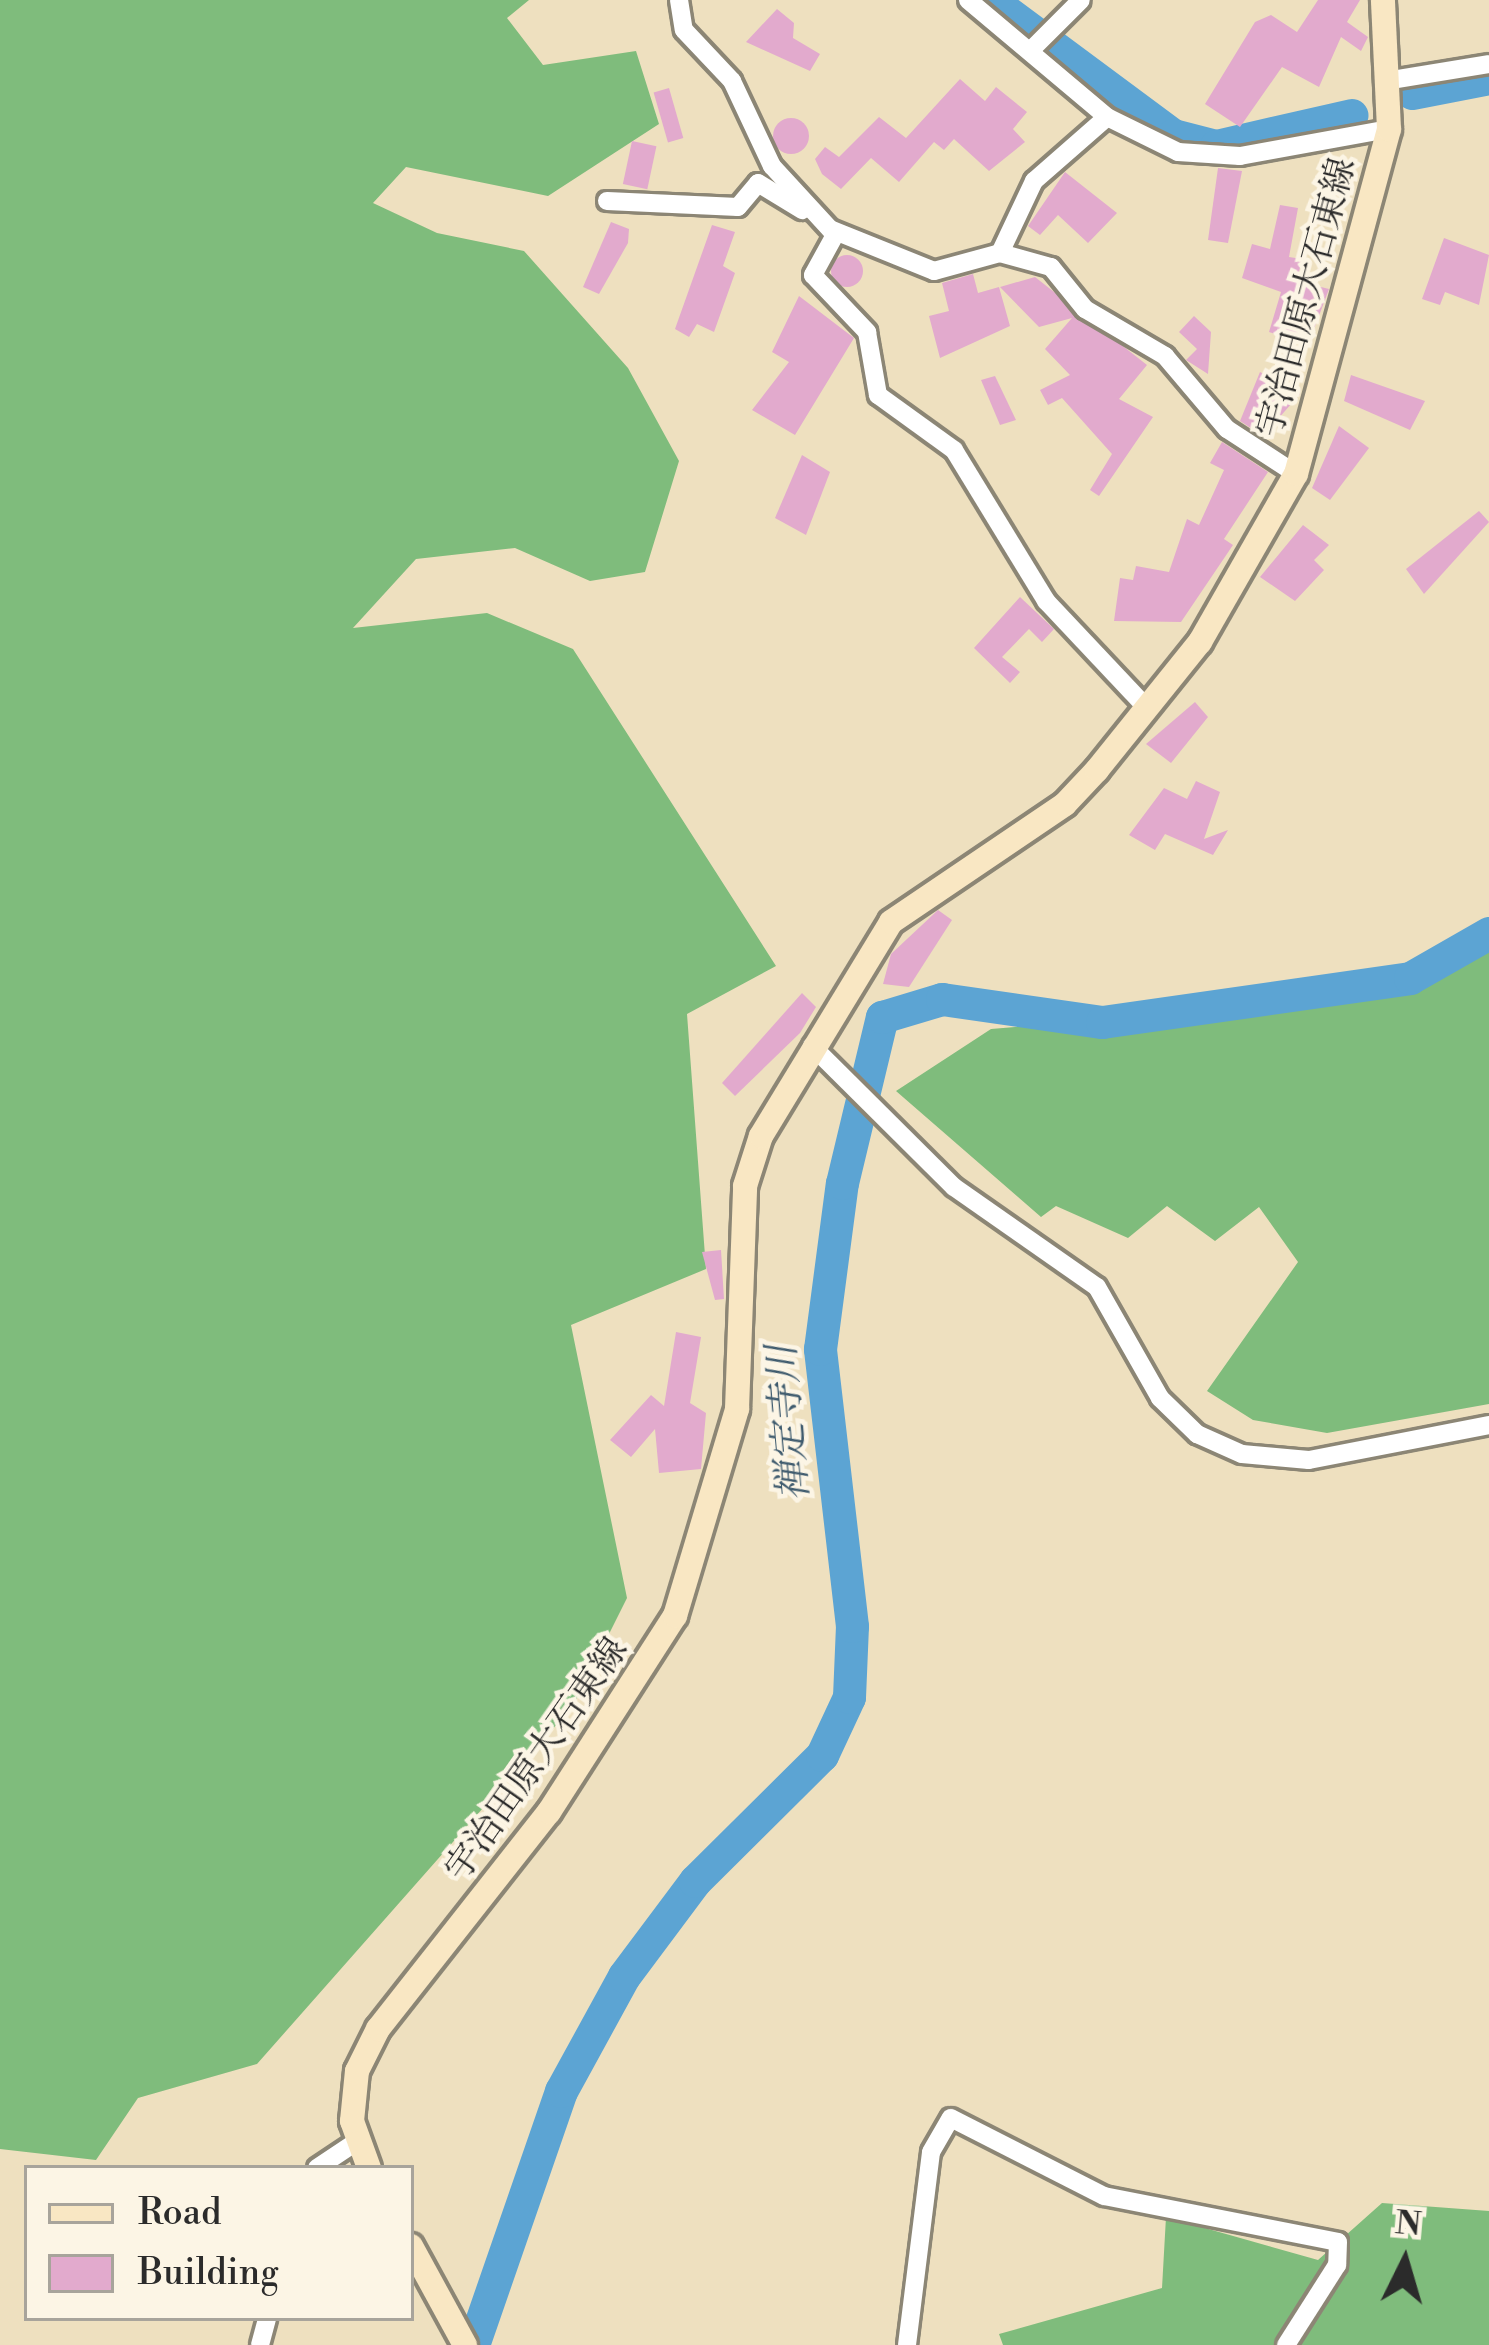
<!DOCTYPE html>
<meta charset="utf-8">
<style>
body{margin:0}
#map{position:relative;width:1489px;height:2345px;overflow:hidden;background:#eee0bf;font-family:"Libre Bodoni","Noto Serif JP",serif}
div>[style]{position:absolute}
[style*='--x']{left:calc(var(--x)*1px);top:calc(var(--y)*1px);width:calc(var(--w)*1px);rotate:calc(var(--a)*1deg)}
.forest>*{inset:0;background:#7fbc7c}
.river>*{height:33px;margin:-16.5px;padding:0 16.5px;transform-origin:16.5px;border-radius:16.5px;background:#5ca4d3}
.building>*{inset:0;background:#e2aacd;transform-origin:0 0}
.round{border-radius:50%}
.roads{filter:drop-shadow(3px 0 #8c8675) drop-shadow(-3px 0 #8c8675) drop-shadow(0 3px #8c8675) drop-shadow(0 -3px #8c8675)}
.street>*{height:18px;margin:-9px;padding:0 9px;transform-origin:9px;border-radius:9px;background:#fff}
.secondary>*{height:24px;margin:-12px;padding:0 12px;transform-origin:12px;border-radius:12px;background:#f9e7c3}
span{translate:-50% -50%;white-space:nowrap;text-align:center;line-height:1.15;-webkit-text-stroke:9px #fcf5e5;paint-order:stroke}
.street-label{font-size:36px;color:#2b2b2b}
.water-label{font-size:39px;color:#3f5b6e;font-style:italic}
.legend{position:absolute;left:24px;top:2165px;width:390px;height:156px;box-sizing:border-box;background:#fcf5e5;border:3px solid #a8a49b;margin:0;padding:15px 21px;list-style:none;font-size:36px;color:#2b2b2b}
.legend li{display:flex;align-items:center;gap:24px;height:60px}
.legend b{width:60px;border:3px solid #a8a49b}
.north{position:absolute;left:1345px;top:2201px;width:120px;height:120px;-webkit-text-stroke:9px #fcf5e5;paint-order:stroke;rotate:5deg;font-size:33px;font-weight:700;line-height:48px;text-align:center;color:#2b2b2b}
.north::after{content:'';display:block;margin:auto;width:42px;height:54px;background:#2b2b2b;clip-path:polygon(50% 0,100% 100%,50% 72%,0 100%)}
</style>
<div id="map">
<div class="forest">
<i style="clip-path:polygon(0 0,529px 0,507px 18px,543px 65px,636px 51px,659px 124px,548px 196px,406px 167px,373px 203px,437px 233px,524px 251px,628px 368px,679px 461px,645px 572px,590px 581px,515px 548px,416px 559px,353px 628px,487px 613px,573px 649px,776px 966px,687px 1014px,706px 1269px,571px 1325px,627px 1598px,573px 1706px,257px 2064px,138px 2098px,96px 2160px,0 2149px)"></i>
<i style="clip-path:polygon(1489px 929px,1489px 1404px,1327px 1433px,1253px 1420px,1207px 1391px,1298px 1262px,1259px 1207px,1215px 1241px,1167px 1206px,1128px 1238px,1056px 1206px,1041px 1217px,896px 1091px,991px 1029px,1393px 996px)"></i>
<i style="clip-path:polygon(1382px 2203px,1489px 2211px,1489px 2345px,1003px 2345px,999px 2334px,1162px 2288px,1166px 2217px,1318px 2260px)"></i>
</div>
<div class="river">
<i style="--x:991;--y:0;--w:227;--a:36.6"></i>
<i style="--x:1173;--y:135;--w:44;--a:14.3"></i>
<i style="--x:1216;--y:146;--w:139;--a:-12.9"></i>
<i style="--x:1412;--y:93;--w:78;--a:-11"></i>
<i style="--x:473;--y:2345;--w:269;--a:-70.9"></i>
<i style="--x:561;--y:2091;--w:131;--a:-61.3"></i>
<i style="--x:624;--y:1976;--w:119;--a:-53.2"></i>
<i style="--x:695;--y:1881;--w:179;--a:-44.8"></i>
<i style="--x:822;--y:1755;--w:64;--a:-65"></i>
<i style="--x:849;--y:1697;--w:71;--a:-87.6"></i>
<i style="--x:852;--y:1626;--w:279;--a:-96.6"></i>
<i style="--x:820;--y:1349;--w:167;--a:-82.5"></i>
<i style="--x:842;--y:1183;--w:171;--a:-76.5"></i>
<i style="--x:882;--y:1017;--w:63;--a:-16.7"></i>
<i style="--x:942;--y:999;--w:162;--a:8.2"></i>
<i style="--x:1102;--y:1022;--w:311;--a:-8.1"></i>
<i style="--x:1410;--y:978;--w:91;--a:-29.7"></i>
</div>
<div class="building">
<i style="clip-path:polygon(1318px 0,1360px 0,1347px 22px,1368px 37px,1361px 51px,1341px 37px,1319px 87px,1282px 67px,1240px 127px,1205px 104px,1255px 22px,1271px 15px,1297px 32px)"></i>
<i style="clip-path:polygon(777px 9px,794px 23px,793px 38px,820px 54px,810px 71px,746px 42px)"></i>
<i style="clip-path:polygon(960px 79px,985px 101px,996px 87px,1027px 112px,1013px 129px,1025px 142px,989px 171px,954px 139px,944px 150px,934px 142px,899px 182px,871px 158px,841px 189px,822px 174px,815px 159px,825px 147px,839px 157px,879px 117px,906px 138px)"></i>
<i style="left:669px;top:88px;width:52px;height:16px;rotate:74deg"></i>
<i class="round" style="left:773px;top:118px;width:36px;height:36px"></i>
<i style="left:632px;top:141px;width:25px;height:44px;rotate:12deg"></i>
<i style="clip-path:polygon(1218px 168px,1242px 171px,1228px 243px,1208px 240px)"></i>
<i style="clip-path:polygon(1065px 172px,1117px 213px,1088px 243px,1058px 215px,1040px 235px,1028px 226px)"></i>
<i style="clip-path:polygon(1280px 205px,1298px 208px,1289px 257px,1302px 259px,1297px 281px,1329px 289px,1308px 345px,1269px 332px,1281px 292px,1242px 278px,1252px 244px,1270px 249px)"></i>
<i style="clip-path:polygon(611px 222px,629px 229px,628px 243px,599px 294px,583px 287px)"></i>
<i style="clip-path:polygon(712px 225px,735px 232px,723px 266px,735px 273px,714px 332px,697px 324px,689px 337px,675px 329px)"></i>
<i style="clip-path:polygon(1444px 238px,1489px 255px,1479px 305px,1445px 292px,1440px 305px,1422px 299px)"></i>
<i class="round" style="left:831px;top:255px;width:32px;height:32px"></i>
<i style="clip-path:polygon(973px 274px,978px 293px,999px 287px,1010px 326px,940px 358px,929px 316px,949px 311px,942px 283px)"></i>
<i style="clip-path:polygon(1035px 277px,1147px 365px,1119px 399px,1153px 417px,1099px 496px,1090px 490px,1112px 454px,1062px 398px,1048px 405px,1040px 390px,1070px 375px,1045px 349px,1072px 318px,1039px 327px,1000px 287px)"></i>
<i style="clip-path:polygon(799px 296px,854px 338px,795px 435px,752px 410px,789px 362px,772px 352px)"></i>
<i style="clip-path:polygon(1194px 316px,1211px 332px,1208px 374px,1186px 360px,1197px 349px,1179px 332px)"></i>
<i style="clip-path:polygon(1260px 372px,1300px 394px,1263px 436px,1240px 421px)"></i>
<i style="clip-path:polygon(1351px 375px,1425px 401px,1410px 430px,1344px 401px)"></i>
<i style="clip-path:polygon(995px 376px,1016px 420px,1000px 425px,981px 380px)"></i>
<i style="clip-path:polygon(1339px 426px,1369px 448px,1330px 500px,1312px 488px)"></i>
<i style="clip-path:polygon(1222px 442px,1268px 472px,1224px 539px,1233px 545px,1181px 622px,1114px 621px,1120px 578px,1133px 580px,1136px 566px,1169px 572px,1187px 519px,1199px 525px,1224px 470px,1210px 463px)"></i>
<i style="clip-path:polygon(802px 455px,830px 472px,806px 535px,775px 518px)"></i>
<i style="clip-path:polygon(1479px 511px,1489px 522px,1424px 594px,1406px 569px)"></i>
<i style="clip-path:polygon(1303px 525px,1329px 545px,1314px 560px,1324px 570px,1295px 601px,1260px 577px)"></i>
<i style="clip-path:polygon(1020px 597px,1054px 629px,1042px 642px,1029px 629px,1002px 657px,1020px 672px,1010px 683px,974px 648px)"></i>
<i style="clip-path:polygon(1195px 702px,1208px 717px,1171px 763px,1146px 744px)"></i>
<i style="clip-path:polygon(1196px 781px,1220px 792px,1204px 839px,1228px 830px,1213px 855px,1165px 834px,1155px 850px,1129px 835px,1164px 788px,1187px 799px)"></i>
<i style="clip-path:polygon(938px 910px,952px 920px,909px 987px,883px 984px,891px 954px)"></i>
<i style="clip-path:polygon(802px 993px,816px 1007px,800px 1033px,735px 1096px,722px 1083px)"></i>
<i style="clip-path:polygon(721px 1250px,724px 1299px,715px 1300px,702px 1252px)"></i>
<i style="clip-path:polygon(676px 1332px,701px 1337px,690px 1403px,706px 1413px,701px 1469px,659px 1473px,655px 1429px,631px 1457px,610px 1440px,651px 1395px,664px 1406px)"></i>
</div>
<div class="roads">
<div class="street">
<i style="--x:679;--y:0;--w:30;--a:81"></i>
<i style="--x:684;--y:30;--w:70;--a:46.7"></i>
<i style="--x:732;--y:81;--w:94;--a:64.8"></i>
<i style="--x:772;--y:166;--w:86;--a:47.4"></i>
<i style="--x:830;--y:229;--w:112;--a:22"></i>
<i style="--x:934;--y:271;--w:68;--a:-15.3"></i>
<i style="--x:1000;--y:253;--w:53;--a:15.4"></i>
<i style="--x:1051;--y:267;--w:54;--a:51"></i>
<i style="--x:1085;--y:309;--w:93;--a:30.4"></i>
<i style="--x:1165;--y:356;--w:96;--a:49.7"></i>
<i style="--x:1227;--y:429;--w:82;--a:33.1"></i>
<i style="--x:968;--y:0;--w:182;--a:40.1"></i>
<i style="--x:1107;--y:117;--w:79;--a:26.2"></i>
<i style="--x:1178;--y:152;--w:62;--a:3.7"></i>
<i style="--x:1240;--y:156;--w:151;--a:-10.3"></i>
<i style="--x:1034;--y:47;--w:66;--a:-45"></i>
<i style="--x:1392;--y:80;--w:98;--a:-9.4"></i>
<i style="--x:607;--y:201;--w:131;--a:2.6"></i>
<i style="--x:738;--y:207;--w:31;--a:-50"></i>
<i style="--x:758;--y:183;--w:52;--a:31.5"></i>
<i style="--x:836;--y:233;--w:48;--a:118.7"></i>
<i style="--x:813;--y:275;--w:79;--a:46.5"></i>
<i style="--x:867;--y:332;--w:64;--a:80.1"></i>
<i style="--x:878;--y:395;--w:94;--a:35.9"></i>
<i style="--x:954;--y:450;--w:177;--a:58.6"></i>
<i style="--x:1046;--y:601;--w:147;--a:46.7"></i>
<i style="--x:1000;--y:253;--w:80;--a:-64.7"></i>
<i style="--x:1034;--y:181;--w:97;--a:-41.2"></i>
<i style="--x:812;--y:1046;--w:200;--a:44.8"></i>
<i style="--x:954;--y:1187;--w:174;--a:35"></i>
<i style="--x:1097;--y:1287;--w:128;--a:60.4"></i>
<i style="--x:1160;--y:1398;--w:52;--a:44.2"></i>
<i style="--x:1197;--y:1434;--w:49;--a:24"></i>
<i style="--x:1242;--y:1454;--w:67;--a:5.1"></i>
<i style="--x:1309;--y:1460;--w:183;--a:-11"></i>
<i style="--x:317;--y:2168;--w:50;--a:-33.7"></i>
<i style="--x:260;--y:2345;--w:28;--a:-75"></i>
<i style="--x:907;--y:2345;--w:194;--a:-82.9"></i>
<i style="--x:931;--y:2152;--w:39;--a:-60"></i>
<i style="--x:951;--y:2118;--w:172;--a:27"></i>
<i style="--x:1104;--y:2196;--w:238;--a:11.1"></i>
<i style="--x:1338;--y:2242;--w:23;--a:92"></i>
<i style="--x:1337;--y:2265;--w:95;--a:122.5"></i>
</div>
<div class="secondary">
<i style="--x:369;--y:2168;--w:50;--a:-109.9"></i>
<i style="--x:352;--y:2121;--w:50;--a:-84.3"></i>
<i style="--x:357;--y:2071;--w:47;--a:-63.4"></i>
<i style="--x:378;--y:2029;--w:276;--a:-51.8"></i>
<i style="--x:549;--y:1812;--w:233;--a:-57.3"></i>
<i style="--x:675;--y:1616;--w:216;--a:-73.3"></i>
<i style="--x:737;--y:1409;--w:223;--a:-87.9"></i>
<i style="--x:745;--y:1186;--w:52;--a:-72.3"></i>
<i style="--x:761;--y:1136;--w:250;--a:-58.7"></i>
<i style="--x:891;--y:922;--w:210;--a:-34.1"></i>
<i style="--x:1065;--y:804;--w:47;--a:-46.7"></i>
<i style="--x:1097;--y:770;--w:164;--a:-51.2"></i>
<i style="--x:1200;--y:642;--w:193;--a:-60.3"></i>
<i style="--x:1296;--y:474;--w:357;--a:-74.9"></i>
<i style="--x:1389;--y:129;--w:129;--a:-92.7"></i>
<i style="--x:411;--y:2246;--w:113;--a:61.4"></i>
</div>
</div>
<div class="street-label">
<span style="left:1307px;top:298px;rotate:-75deg">宇治田原大石東線</span>
<span style="left:537px;top:1760px;rotate:-55deg">宇治田原大石東線</span>
</div>
<div class="water-label">
<span style="left:790px;top:1423px;rotate:-95deg">禅定寺川</span>
</div>
<ul class="legend">
<li><b style="height:15px;background:#f9e7c3"></b>Road</li>
<li><b style="height:33px;background:#e2aacd"></b>Building</li>
</ul>
<div class="north">N</div>
</div>
